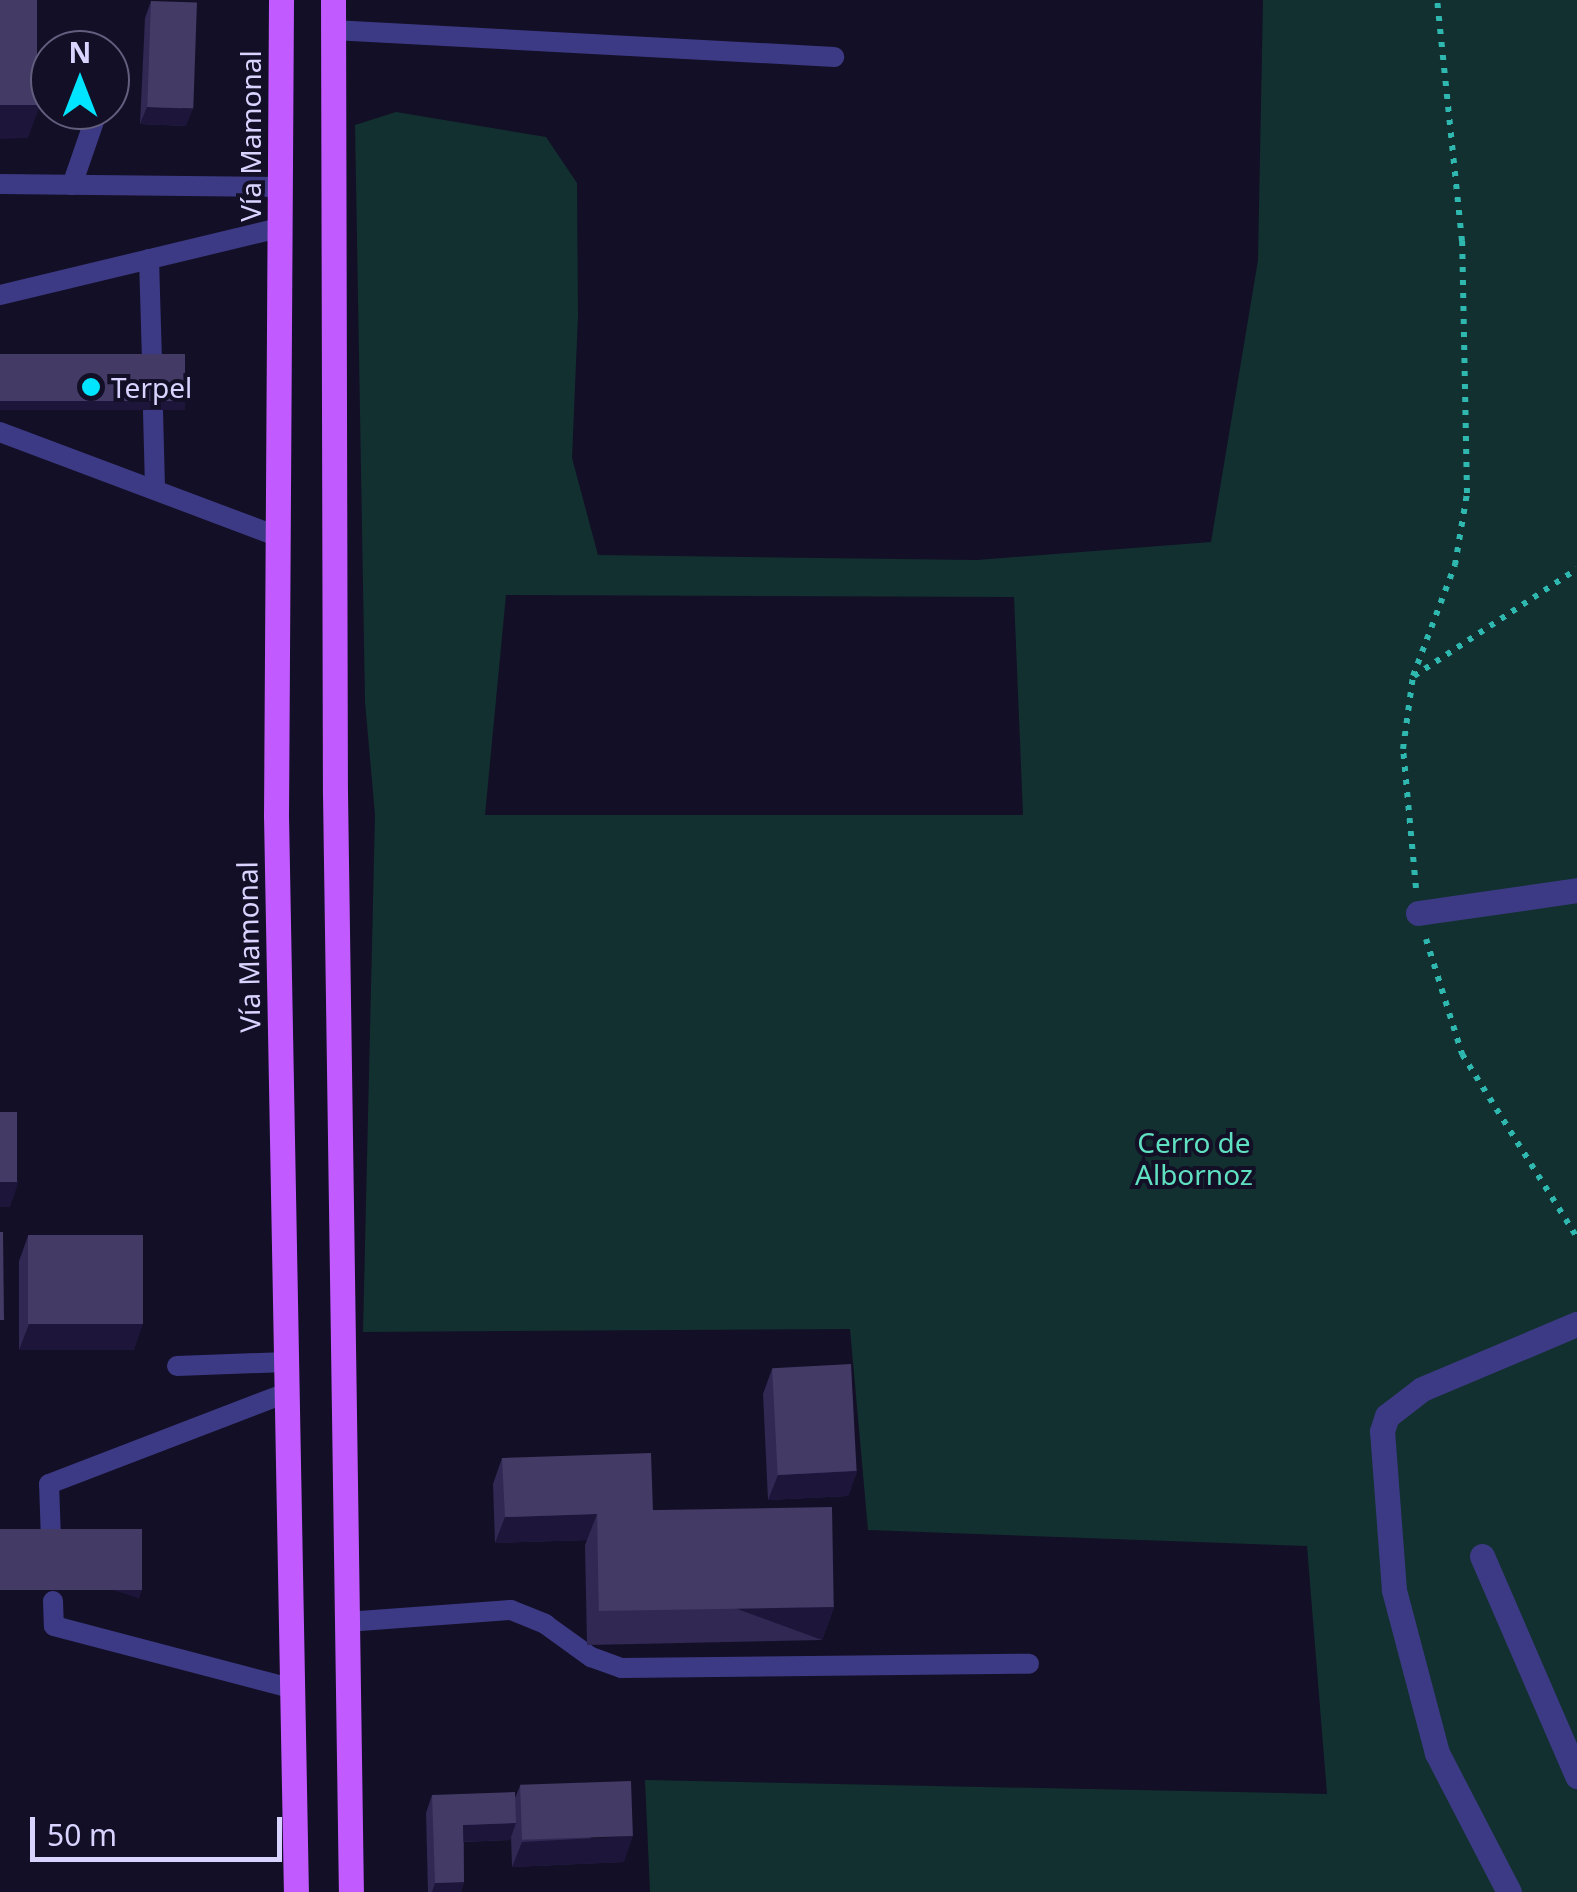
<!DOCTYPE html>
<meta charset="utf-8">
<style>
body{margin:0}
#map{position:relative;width:1577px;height:1892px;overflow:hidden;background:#130f26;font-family:"Noto Sans",sans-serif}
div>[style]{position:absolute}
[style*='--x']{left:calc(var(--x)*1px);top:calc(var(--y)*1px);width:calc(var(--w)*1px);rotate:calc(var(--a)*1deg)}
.green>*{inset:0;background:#12302f}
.path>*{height:6px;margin-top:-3px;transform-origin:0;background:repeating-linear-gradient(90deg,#2fb8b0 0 5px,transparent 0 13px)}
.lane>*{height:20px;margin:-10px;padding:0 10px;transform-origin:10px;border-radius:10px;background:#3d3a85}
.street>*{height:25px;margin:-12.5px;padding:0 12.5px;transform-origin:12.5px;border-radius:12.5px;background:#3d3a85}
.primary>*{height:25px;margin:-12.5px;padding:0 12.5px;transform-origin:12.5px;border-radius:12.5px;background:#c25bff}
.wall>*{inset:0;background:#312854}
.shaded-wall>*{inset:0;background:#1d163a;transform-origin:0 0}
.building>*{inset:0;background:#433a66;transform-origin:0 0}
.dots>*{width:28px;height:28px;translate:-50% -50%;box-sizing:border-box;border:5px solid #130f26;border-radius:50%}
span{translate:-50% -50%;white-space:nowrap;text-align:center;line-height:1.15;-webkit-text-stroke:8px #130f26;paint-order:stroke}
.street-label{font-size:28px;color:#d9d4ff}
.poi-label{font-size:28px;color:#d9d4ff}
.left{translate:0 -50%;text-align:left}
.park-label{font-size:28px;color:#5fe0c0}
.north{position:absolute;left:30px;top:30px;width:100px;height:100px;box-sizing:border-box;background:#130f26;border:2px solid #625e7d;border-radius:50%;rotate:0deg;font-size:28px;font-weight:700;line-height:40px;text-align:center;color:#d9d4ff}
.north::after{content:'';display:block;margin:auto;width:35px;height:45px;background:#00e5ff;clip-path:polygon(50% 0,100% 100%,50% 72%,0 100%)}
.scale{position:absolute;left:30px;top:1817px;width:252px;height:45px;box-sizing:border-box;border:5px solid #d9d4ff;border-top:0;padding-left:12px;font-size:30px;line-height:35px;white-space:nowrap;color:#d9d4ff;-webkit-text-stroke:8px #130f26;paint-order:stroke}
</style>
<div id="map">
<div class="green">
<i style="clip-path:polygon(evenodd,1263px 0,1577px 0,1577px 1892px,650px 1892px,645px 1780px,1327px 1794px,1307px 1546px,868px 1530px,850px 1329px,363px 1332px,375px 815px,365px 702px,355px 125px,396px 112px,546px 137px,577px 183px,578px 316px,572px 458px,598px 555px,977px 560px,1211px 542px,1258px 260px,1263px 0,506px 595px,1014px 597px,1023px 815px,485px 815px,506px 595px)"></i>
</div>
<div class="path">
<i style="--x:1414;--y:676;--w:195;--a:-33.3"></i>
<i style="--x:1416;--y:888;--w:140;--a:-95.3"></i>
<i style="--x:1403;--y:749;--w:74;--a:-82.2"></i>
<i style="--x:1413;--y:676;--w:119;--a:-69.3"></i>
<i style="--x:1455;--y:565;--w:73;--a:-80.5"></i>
<i style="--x:1467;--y:493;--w:252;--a:-91.1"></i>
<i style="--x:1462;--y:241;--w:242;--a:-95.9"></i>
<i style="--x:1426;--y:939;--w:121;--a:72.6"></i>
<i style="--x:1462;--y:1054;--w:216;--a:57.9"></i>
</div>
<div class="lane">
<i style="--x:333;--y:30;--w:502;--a:3.08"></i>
<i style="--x:0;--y:184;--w:280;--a:0.6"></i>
<i style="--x:72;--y:185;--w:79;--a:-70.9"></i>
<i style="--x:149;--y:259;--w:104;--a:88.3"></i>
<i style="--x:0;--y:295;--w:288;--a:-13.5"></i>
<i style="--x:153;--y:411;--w:79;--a:88.5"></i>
<i style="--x:0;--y:432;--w:298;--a:20.6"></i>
<i style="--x:177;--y:1366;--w:108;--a:-2.1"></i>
<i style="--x:51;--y:1540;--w:56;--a:-92"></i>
<i style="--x:49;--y:1484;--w:254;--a:-21"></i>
<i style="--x:53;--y:1601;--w:25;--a:88"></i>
<i style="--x:54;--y:1626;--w:245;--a:14.7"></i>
<i style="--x:346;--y:1622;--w:165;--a:-4.2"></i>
<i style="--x:511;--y:1610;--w:37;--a:22"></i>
<i style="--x:545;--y:1624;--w:57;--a:35.7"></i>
<i style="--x:591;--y:1657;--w:32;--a:20"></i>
<i style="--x:621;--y:1668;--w:408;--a:-0.6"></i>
</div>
<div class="street">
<i style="--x:1418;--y:913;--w:161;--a:-8.2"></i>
<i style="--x:1482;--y:1556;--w:240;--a:66.6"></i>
<i style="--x:1509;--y:1892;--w:157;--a:-117.4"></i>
<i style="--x:1437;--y:1753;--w:169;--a:-104.8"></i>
<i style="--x:1394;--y:1590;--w:159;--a:-94.3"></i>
<i style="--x:1382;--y:1431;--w:16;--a:-72"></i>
<i style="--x:1387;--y:1416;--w:44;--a:-37.6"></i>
<i style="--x:1422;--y:1389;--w:168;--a:-22.8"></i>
</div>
<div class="primary">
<i style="--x:281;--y:0;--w:815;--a:90.35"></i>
<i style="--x:276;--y:815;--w:1077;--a:88.94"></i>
<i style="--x:333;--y:0;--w:793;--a:89.86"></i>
<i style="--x:335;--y:793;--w:1099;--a:89.17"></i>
</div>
<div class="wall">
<i style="clip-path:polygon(151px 1px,186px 126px,140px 124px,145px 18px)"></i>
<i style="clip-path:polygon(28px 1236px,134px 1350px,19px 1350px,19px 1261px)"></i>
<i style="clip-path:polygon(772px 1369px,857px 1471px,848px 1496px,768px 1500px,763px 1394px)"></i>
<i style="clip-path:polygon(502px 1458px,653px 1511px,834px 1607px,822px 1640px,587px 1645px,585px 1545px,587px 1540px,495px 1543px,493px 1484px)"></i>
<i style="clip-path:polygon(520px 1786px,624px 1862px,512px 1867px,511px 1836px,510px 1840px,464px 1842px,464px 1882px,461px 1892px,428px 1892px,426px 1813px,432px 1795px,515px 1798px)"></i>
</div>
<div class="shaded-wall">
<i style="clip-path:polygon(0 105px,40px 105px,28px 138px,0 139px)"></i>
<i style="clip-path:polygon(147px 107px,193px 109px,186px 126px,140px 124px)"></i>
<i style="left:0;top:401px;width:185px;height:9px"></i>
<i style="clip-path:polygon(19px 1181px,10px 1207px,0 1207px,0 1182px)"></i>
<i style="clip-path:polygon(29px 1324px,143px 1324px,134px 1350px,19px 1350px)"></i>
<i style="clip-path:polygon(857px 1471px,848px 1496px,768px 1500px,778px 1475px)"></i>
<i style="clip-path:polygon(597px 1514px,587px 1540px,495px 1543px,505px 1517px)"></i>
<i style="left:142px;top:1590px;width:9px;height:142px;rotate:108deg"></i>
<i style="left:834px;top:1607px;width:35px;height:234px;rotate:110deg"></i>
<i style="clip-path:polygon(516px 1823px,510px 1840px,457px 1842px,463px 1825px)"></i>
<i style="clip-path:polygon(633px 1836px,624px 1862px,512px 1867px,522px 1842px)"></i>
<i style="clip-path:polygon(464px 1882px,461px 1892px,432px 1892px,435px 1883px)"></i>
</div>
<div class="building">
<i style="left:0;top:0;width:37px;height:105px"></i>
<i style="left:151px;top:1px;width:46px;height:106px;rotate:2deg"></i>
<i style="left:0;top:354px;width:185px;height:47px"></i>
<i style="left:0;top:1112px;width:17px;height:70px"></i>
<i style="clip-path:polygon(0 1232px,3px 1232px,4px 1320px,0 1320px)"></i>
<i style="left:143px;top:1235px;width:89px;height:115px;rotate:90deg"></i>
<i style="left:851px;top:1364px;width:107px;height:79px;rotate:87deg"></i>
<i style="clip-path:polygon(651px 1453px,653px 1511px,597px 1512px,597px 1514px,505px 1517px,502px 1458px)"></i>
<i style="left:832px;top:1507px;width:100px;height:235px;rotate:89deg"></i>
<i style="left:142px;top:1529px;width:61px;height:142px;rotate:90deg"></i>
<i style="left:631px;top:1781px;width:55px;height:111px;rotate:88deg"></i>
<i style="clip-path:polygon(515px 1792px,516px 1823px,463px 1825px,464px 1882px,435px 1883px,432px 1795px)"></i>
</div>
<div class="dots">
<i style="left:91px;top:387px;background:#00e5ff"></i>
</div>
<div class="street-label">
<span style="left:250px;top:136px;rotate:-90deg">Vía Mamonal</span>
<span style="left:248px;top:947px;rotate:-91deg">Vía Mamonal</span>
</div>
<div class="poi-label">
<span class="left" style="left:111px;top:387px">Terpel</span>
</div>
<div class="park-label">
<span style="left:1194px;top:1158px">Cerro de<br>Albornoz</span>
</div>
<div class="north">N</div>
<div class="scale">50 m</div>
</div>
